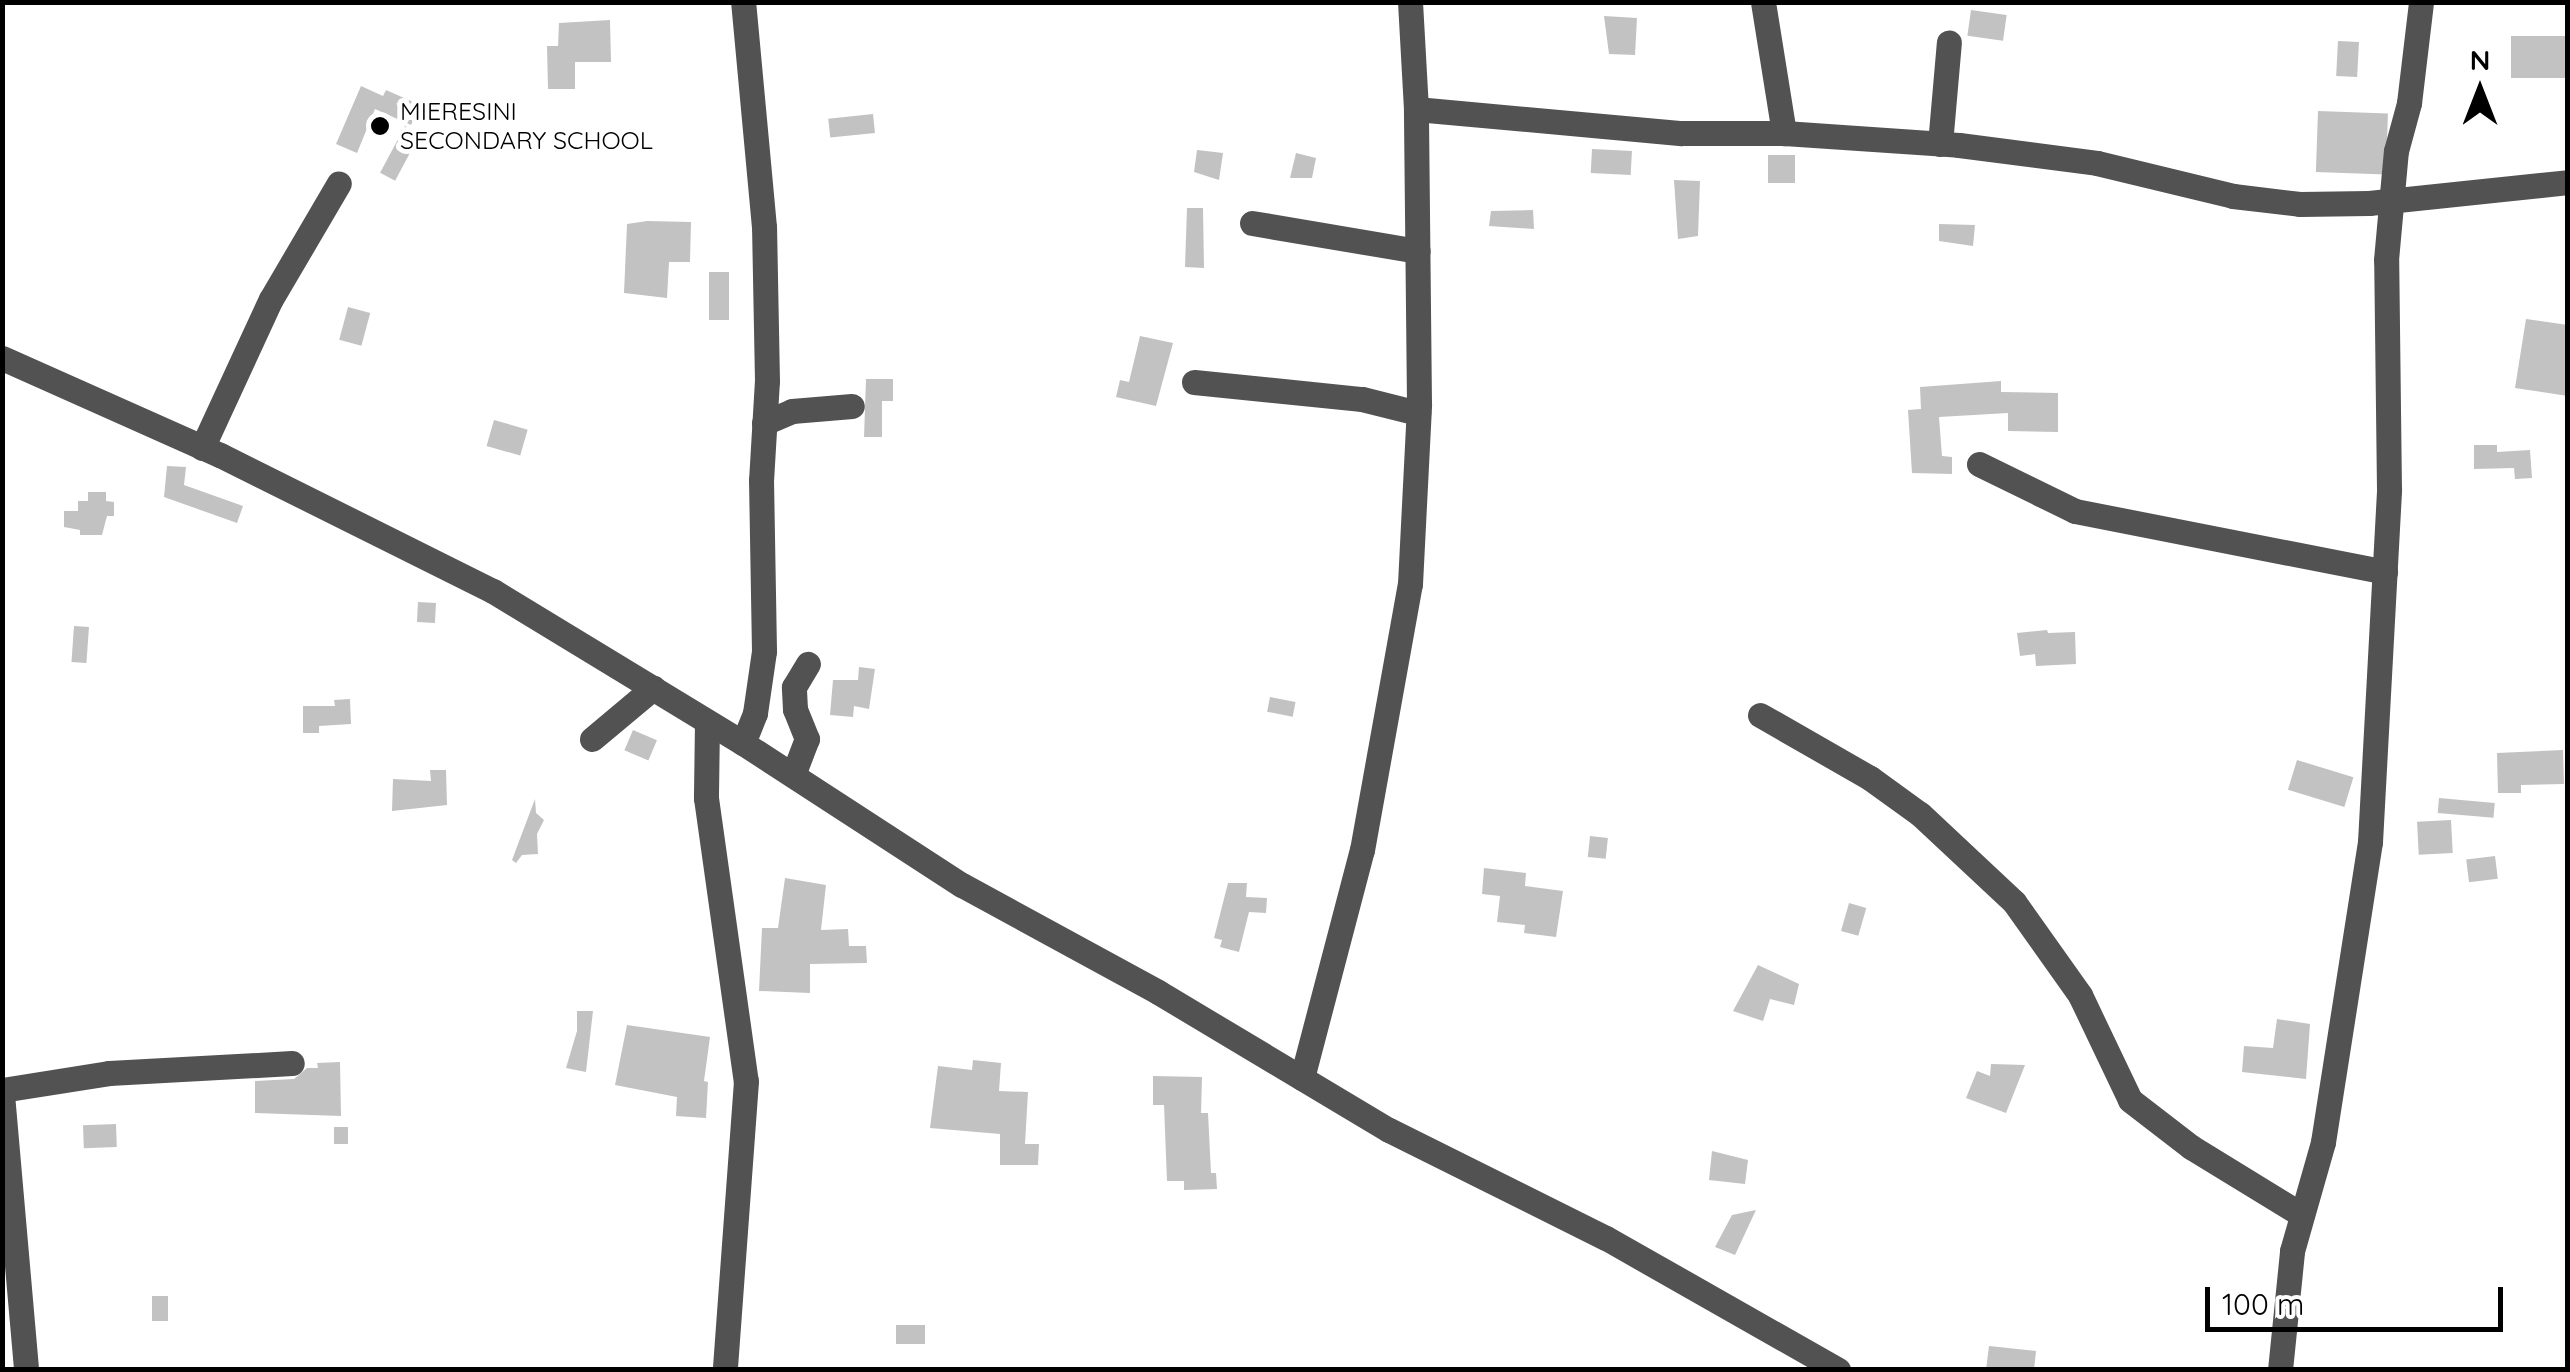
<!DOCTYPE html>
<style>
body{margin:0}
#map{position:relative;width:2570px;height:1372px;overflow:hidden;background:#fff;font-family:Quicksand,sans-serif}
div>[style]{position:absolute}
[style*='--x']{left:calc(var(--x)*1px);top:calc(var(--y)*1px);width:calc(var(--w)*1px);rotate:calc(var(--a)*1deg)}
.building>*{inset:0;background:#c2c2c2;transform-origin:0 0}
.minor>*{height:25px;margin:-12.5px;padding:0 12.5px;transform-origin:12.5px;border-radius:12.5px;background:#525252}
.dots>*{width:28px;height:28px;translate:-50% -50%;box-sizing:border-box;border:5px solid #fff;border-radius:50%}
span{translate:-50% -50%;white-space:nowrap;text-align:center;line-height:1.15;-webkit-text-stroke:10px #fff;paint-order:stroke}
.poi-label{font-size:25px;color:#000}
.left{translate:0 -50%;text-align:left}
.frame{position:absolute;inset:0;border:5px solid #000;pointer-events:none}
.north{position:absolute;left:2430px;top:40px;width:100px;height:100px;-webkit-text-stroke:8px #fff;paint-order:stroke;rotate:0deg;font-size:28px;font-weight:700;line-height:40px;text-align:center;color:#000}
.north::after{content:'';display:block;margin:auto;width:35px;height:45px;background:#000;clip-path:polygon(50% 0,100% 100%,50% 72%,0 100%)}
.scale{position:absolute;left:2205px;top:1287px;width:298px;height:45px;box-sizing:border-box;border:5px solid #000;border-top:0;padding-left:12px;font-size:30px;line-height:35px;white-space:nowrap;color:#000;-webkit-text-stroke:8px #fff;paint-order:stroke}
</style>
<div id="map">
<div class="building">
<i style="left:1971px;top:10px;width:36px;height:26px;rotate:8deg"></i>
<i style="clip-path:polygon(1604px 16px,1637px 18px,1635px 55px,1609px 54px)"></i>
<i style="clip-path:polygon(610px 20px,611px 62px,575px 62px,575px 89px,548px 89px,547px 46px,558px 46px,559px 23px)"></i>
<i style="left:2568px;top:36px;width:42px;height:57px;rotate:90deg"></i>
<i style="left:2338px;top:41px;width:21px;height:35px;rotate:3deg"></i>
<i style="clip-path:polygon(361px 86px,383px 96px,386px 90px,420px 105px,411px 125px,375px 109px,357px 153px,336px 144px)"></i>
<i style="left:2318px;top:111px;width:70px;height:61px;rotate:2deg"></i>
<i style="left:873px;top:114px;width:19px;height:45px;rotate:84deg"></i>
<i style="left:405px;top:126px;width:17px;height:53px;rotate:28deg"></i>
<i style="left:1592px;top:149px;width:40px;height:24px;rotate:3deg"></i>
<i style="clip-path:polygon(1197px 150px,1223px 153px,1219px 180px,1194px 172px)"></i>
<i style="clip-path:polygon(1296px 153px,1316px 158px,1312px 178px,1290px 178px)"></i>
<i style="left:1795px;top:155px;width:28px;height:27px;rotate:90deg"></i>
<i style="clip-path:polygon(1674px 180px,1700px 181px,1698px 236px,1678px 239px)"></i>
<i style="clip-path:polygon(1187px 208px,1203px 208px,1204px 268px,1185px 267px)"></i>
<i style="clip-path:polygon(1533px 210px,1534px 229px,1489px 226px,1491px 211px)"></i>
<i style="clip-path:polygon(647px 221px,691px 222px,690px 262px,669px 262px,667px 298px,624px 293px,627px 224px)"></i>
<i style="clip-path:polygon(1939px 224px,1975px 225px,1973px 246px,1939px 241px)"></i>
<i style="left:709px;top:272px;width:20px;height:48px"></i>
<i style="left:348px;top:307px;width:23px;height:34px;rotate:15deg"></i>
<i style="clip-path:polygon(2526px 319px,2568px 325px,2568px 396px,2515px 388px)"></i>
<i style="clip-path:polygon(1140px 336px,1173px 343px,1156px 406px,1116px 397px,1120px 380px,1129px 382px)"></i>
<i style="clip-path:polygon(866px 379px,893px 379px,893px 401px,882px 401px,882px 437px,864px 437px)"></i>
<i style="clip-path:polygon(2001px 381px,2001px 392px,2058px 393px,2058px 432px,2008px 431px,2008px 413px,1939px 417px,1942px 456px,1952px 457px,1952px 474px,1912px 473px,1908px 410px,1921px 409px,1920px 387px)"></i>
<i style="left:494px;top:420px;width:35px;height:27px;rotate:16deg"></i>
<i style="clip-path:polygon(2474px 445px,2497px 445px,2497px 452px,2530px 450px,2532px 478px,2515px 479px,2514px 468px,2474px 469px)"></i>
<i style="clip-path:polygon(167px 466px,186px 467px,184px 485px,243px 506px,237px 523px,164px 497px)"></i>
<i style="clip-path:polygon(88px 492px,106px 492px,106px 501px,114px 502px,114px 516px,107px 516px,102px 535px,80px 535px,80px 530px,64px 527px,64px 511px,78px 511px,78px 501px,88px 501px)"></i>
<i style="left:418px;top:602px;width:18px;height:20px;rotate:3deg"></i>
<i style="left:74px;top:626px;width:15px;height:36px;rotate:4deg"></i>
<i style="clip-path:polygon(2047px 630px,2048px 633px,2075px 632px,2076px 664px,2036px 666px,2035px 654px,2020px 656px,2017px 633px)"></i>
<i style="clip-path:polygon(859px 667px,875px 669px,869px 709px,854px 706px,853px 717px,830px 715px,833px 680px,858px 680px)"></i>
<i style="left:1270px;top:697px;width:26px;height:15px;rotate:11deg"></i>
<i style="clip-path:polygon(350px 699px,351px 724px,319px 726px,319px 733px,303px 733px,303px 706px,335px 706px,334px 700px)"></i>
<i style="left:633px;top:730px;width:26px;height:22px;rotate:23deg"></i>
<i style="clip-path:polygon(2563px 750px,2564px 784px,2521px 785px,2521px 793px,2498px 793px,2497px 753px)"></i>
<i style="left:2297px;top:760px;width:59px;height:31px;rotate:17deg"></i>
<i style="clip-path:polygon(430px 770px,446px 770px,447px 805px,392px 811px,393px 779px,431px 781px)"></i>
<i style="left:2439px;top:798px;width:56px;height:15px;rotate:5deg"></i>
<i style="clip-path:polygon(535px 799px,536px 813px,544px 820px,537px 834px,538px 854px,522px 855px,516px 863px,512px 860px)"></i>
<i style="left:2451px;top:820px;width:33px;height:34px;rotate:87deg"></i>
<i style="left:1590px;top:836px;width:18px;height:21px;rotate:6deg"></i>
<i style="left:2495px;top:856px;width:23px;height:29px;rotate:83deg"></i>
<i style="clip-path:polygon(1484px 868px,1526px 873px,1525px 886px,1563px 891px,1556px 937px,1524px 933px,1525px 925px,1497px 922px,1500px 896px,1482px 894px)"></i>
<i style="clip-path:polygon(785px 878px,826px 885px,821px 930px,848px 929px,849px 946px,866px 946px,867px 963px,810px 964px,810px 993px,759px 991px,762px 928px,778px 928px)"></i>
<i style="clip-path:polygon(1228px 883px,1247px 883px,1246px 897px,1267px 898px,1266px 913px,1249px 912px,1239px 952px,1220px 947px,1222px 940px,1214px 938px)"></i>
<i style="left:1849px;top:903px;width:18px;height:29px;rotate:16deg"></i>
<i style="clip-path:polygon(1758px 965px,1799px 984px,1794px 1005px,1770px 999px,1763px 1021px,1733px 1011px)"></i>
<i style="clip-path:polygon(577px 1011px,593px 1011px,586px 1072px,566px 1068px,577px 1031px)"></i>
<i style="clip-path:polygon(2277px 1019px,2310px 1024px,2306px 1079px,2242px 1072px,2244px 1046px,2273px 1048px)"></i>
<i style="clip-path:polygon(627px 1025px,710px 1037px,704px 1081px,708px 1082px,706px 1118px,676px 1116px,677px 1097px,615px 1085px)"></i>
<i style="clip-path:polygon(973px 1060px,1001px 1063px,999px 1091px,1028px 1092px,1025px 1144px,1039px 1144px,1038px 1165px,1000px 1165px,1000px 1134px,930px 1128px,938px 1066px,972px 1070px)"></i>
<i style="clip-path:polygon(340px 1062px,341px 1116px,255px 1113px,255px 1081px,294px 1079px,307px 1068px,318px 1068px,317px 1063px)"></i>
<i style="clip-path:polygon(1991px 1064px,2025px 1065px,2006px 1113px,1966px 1098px,1977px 1071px,1990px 1076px)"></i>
<i style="clip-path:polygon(1153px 1076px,1202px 1077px,1201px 1113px,1208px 1113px,1211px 1173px,1216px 1173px,1217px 1189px,1184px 1190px,1184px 1181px,1167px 1181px,1164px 1105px,1153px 1105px)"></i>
<i style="left:116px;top:1124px;width:23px;height:33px;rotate:88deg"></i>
<i style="left:334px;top:1127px;width:14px;height:17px"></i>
<i style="clip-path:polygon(1712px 1151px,1748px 1160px,1745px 1184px,1709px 1180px)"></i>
<i style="clip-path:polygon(1756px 1210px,1735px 1255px,1715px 1247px,1732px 1215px)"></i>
<i style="left:152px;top:1296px;width:16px;height:25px"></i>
<i style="left:896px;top:1325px;width:29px;height:19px"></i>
<i style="clip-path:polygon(1989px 1346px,2036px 1351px,2034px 1370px,1986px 1370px)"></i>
</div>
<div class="minor">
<i style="--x:1763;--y:2;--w:133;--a:80.9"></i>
<i style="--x:1416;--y:109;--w:267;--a:5.2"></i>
<i style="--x:1682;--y:133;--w:102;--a:0"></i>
<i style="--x:1784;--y:133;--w:175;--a:3.9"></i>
<i style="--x:1959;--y:145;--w:139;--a:7.4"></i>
<i style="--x:2097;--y:163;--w:140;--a:13.6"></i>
<i style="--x:2233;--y:196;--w:67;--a:6.8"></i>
<i style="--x:2300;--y:204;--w:69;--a:-0.8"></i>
<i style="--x:2369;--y:203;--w:200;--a:-6"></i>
<i style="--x:1940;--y:144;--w:102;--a:-85"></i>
<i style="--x:1252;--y:223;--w:168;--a:9.6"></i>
<i style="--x:2;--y:358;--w:239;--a:24"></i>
<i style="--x:220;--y:455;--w:305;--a:26.5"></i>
<i style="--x:493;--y:591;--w:293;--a:31.3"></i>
<i style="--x:743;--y:743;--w:261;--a:33"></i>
<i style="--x:962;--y:885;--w:223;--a:28.6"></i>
<i style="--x:1158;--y:992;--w:269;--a:30.9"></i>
<i style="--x:1389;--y:1130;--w:242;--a:26.5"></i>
<i style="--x:1606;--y:1238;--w:267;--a:29.6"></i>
<i style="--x:1194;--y:382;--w:169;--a:5.8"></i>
<i style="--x:1362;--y:399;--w:58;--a:14"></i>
<i style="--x:764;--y:423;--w:30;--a:-23"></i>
<i style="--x:792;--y:411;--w:60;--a:-4.8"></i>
<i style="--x:202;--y:448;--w:164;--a:-65.2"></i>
<i style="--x:271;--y:299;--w:134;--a:-59.6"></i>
<i style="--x:1979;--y:464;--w:107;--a:26.1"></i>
<i style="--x:2075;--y:511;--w:316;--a:11.1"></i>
<i style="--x:1760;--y:715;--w:127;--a:29.8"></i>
<i style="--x:1870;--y:778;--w:62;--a:35.8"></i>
<i style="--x:1920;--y:814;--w:129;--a:43.1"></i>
<i style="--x:2014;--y:902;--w:114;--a:54.6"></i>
<i style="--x:2080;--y:995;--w:116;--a:64.5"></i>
<i style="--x:2130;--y:1100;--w:77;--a:37.6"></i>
<i style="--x:2191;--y:1147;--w:130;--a:31.5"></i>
<i style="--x:707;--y:722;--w:76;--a:90.8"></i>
<i style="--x:706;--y:798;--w:286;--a:82"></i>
<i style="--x:746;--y:1081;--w:290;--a:94.2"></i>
<i style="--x:592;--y:739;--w:80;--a:-39.9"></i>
<i style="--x:743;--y:743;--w:32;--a:-68"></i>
<i style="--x:755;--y:713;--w:63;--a:-81.7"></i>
<i style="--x:764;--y:651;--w:170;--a:-91"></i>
<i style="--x:761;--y:481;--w:100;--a:-86.6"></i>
<i style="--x:767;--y:381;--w:154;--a:-91.1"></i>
<i style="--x:764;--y:227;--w:226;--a:-95.3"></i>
<i style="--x:793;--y:775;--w:39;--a:-69"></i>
<i style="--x:807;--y:739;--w:32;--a:-112"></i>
<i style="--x:795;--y:709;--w:22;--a:-93"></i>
<i style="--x:794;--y:687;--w:27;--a:-59"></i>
<i style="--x:1302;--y:1078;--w:236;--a:-75.3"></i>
<i style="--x:1362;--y:850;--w:270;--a:-79.8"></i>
<i style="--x:1410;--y:584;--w:180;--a:-87.1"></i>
<i style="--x:1419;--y:404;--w:295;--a:-90.6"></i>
<i style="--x:1416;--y:109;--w:107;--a:-93.2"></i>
<i style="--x:2;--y:1090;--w:108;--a:-9"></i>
<i style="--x:109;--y:1073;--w:183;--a:-3.1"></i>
<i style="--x:2;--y:1094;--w:277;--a:85"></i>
<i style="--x:2280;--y:1370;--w:120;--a:-84.2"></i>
<i style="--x:2292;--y:1251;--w:113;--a:-74.1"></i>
<i style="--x:2323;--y:1142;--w:304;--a:-81.1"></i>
<i style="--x:2370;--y:842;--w:353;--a:-86.9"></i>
<i style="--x:2389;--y:490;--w:230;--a:-90.7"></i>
<i style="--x:2386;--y:260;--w:109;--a:-84.8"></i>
<i style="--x:2396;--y:151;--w:50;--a:-74.8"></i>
<i style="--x:2409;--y:103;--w:102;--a:-83.2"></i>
</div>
<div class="dots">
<i style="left:380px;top:126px;background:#000"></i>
</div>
<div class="poi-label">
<span class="left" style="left:400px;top:126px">MIERESINI<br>SECONDARY SCHOOL</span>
</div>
<div class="frame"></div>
<div class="north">N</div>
<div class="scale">100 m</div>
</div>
